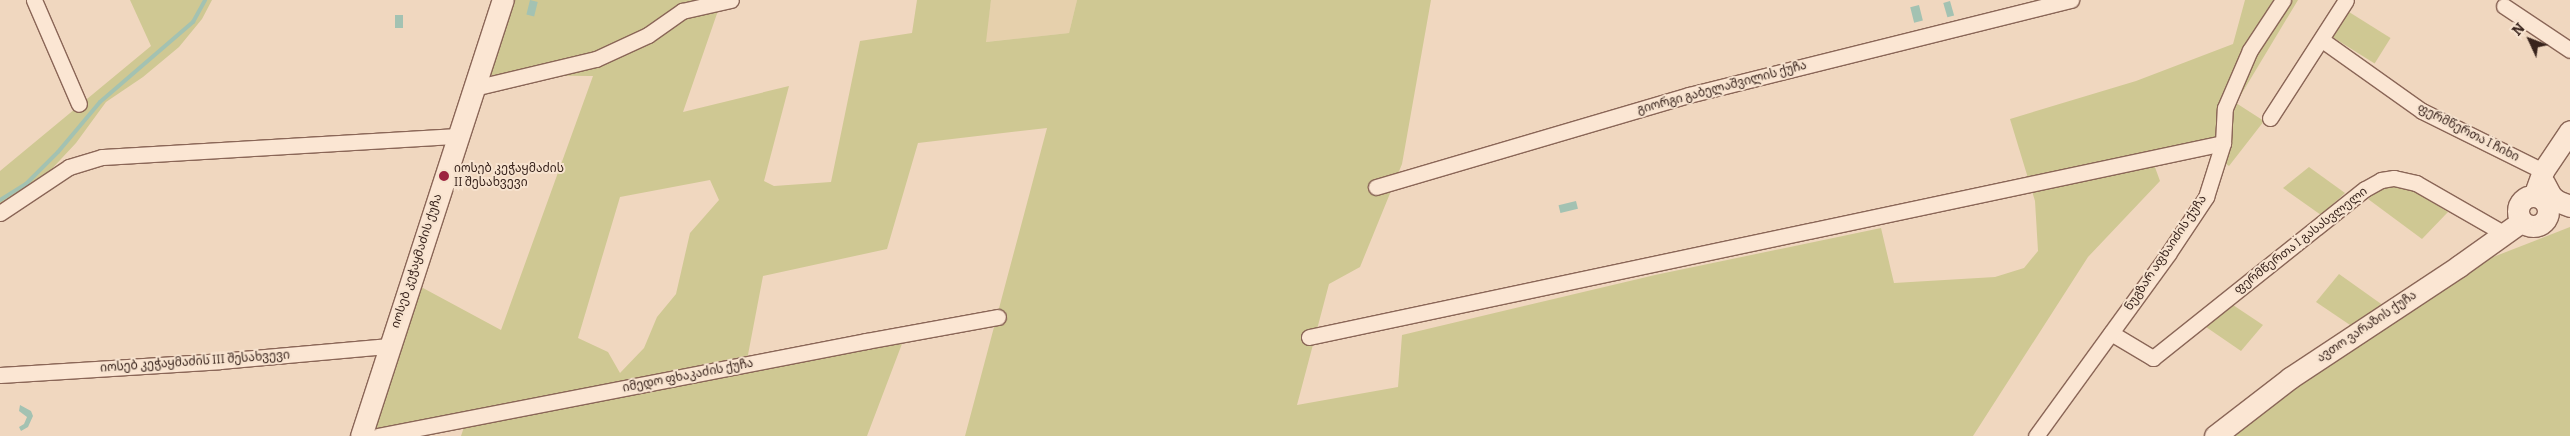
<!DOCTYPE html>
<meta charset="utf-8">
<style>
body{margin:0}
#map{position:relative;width:2570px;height:436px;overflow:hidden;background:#f0d7bf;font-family:Bitter,"Noto Sans Georgian",serif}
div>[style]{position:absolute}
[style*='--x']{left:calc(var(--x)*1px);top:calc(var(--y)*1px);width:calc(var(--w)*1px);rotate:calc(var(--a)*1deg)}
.farmland>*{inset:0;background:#e6d0ac}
.green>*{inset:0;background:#cfc893;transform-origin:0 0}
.water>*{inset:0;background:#a3c2b2;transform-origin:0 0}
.stream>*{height:4px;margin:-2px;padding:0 2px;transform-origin:2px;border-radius:2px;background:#a3c2b2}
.roads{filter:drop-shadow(1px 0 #8a6657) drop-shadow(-1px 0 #8a6657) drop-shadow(0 1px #8a6657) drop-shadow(0 -1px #8a6657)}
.street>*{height:15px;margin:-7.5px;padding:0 7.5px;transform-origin:7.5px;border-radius:7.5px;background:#fbe6d3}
.secondary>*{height:21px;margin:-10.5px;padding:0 10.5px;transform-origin:10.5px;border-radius:10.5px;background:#fbe6d3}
.secondary>.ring{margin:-10.5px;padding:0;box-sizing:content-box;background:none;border:21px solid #fbe6d3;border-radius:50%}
.dots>*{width:14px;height:14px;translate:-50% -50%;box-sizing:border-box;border:2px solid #f7e3cf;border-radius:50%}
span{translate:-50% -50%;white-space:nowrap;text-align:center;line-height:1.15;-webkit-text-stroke:4px #f7e3cf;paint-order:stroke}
.street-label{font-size:12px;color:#38231c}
.poi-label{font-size:12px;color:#38231c}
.left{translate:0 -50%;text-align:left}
.north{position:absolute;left:2505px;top:15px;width:50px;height:50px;-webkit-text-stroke:4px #f7e3cf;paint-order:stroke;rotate:313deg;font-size:14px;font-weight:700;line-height:20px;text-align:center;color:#38231c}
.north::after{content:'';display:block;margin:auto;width:18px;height:22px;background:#38231c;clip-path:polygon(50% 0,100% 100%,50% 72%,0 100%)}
</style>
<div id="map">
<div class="farmland">
<i style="clip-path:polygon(991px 0,1077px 0,1069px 33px,985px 42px)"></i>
</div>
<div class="green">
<i style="clip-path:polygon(130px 0,212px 0,202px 19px,179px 47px,143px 77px,106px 102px,76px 143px,33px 189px,0 213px,0 171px,151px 46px)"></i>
<i style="clip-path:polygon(evenodd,504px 0,731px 0,721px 2px,683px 112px,789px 86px,764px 181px,774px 186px,831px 182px,860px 41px,912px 33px,917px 0,991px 0,986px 42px,1069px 33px,1077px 0,1431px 0,1402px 164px,1360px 267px,1329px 284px,1297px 405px,1398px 387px,1402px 335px,1655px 275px,1881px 228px,1894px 283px,1995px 277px,2024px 268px,2038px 251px,2035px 201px,2010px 119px,2136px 81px,2233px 44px,2245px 0,2298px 0,2236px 103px,2264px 121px,2229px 166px,2210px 153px,2152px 159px,2160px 181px,2088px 257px,1973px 436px,965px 436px,1047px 128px,918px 143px,887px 249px,763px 276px,747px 360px,908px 328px,867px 436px,461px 436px,465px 424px,361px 436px,410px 281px,501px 330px,593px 76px,478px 75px,504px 0,710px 180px,719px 200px,690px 233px,676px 294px,657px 317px,644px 348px,620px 373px,608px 352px,578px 338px,620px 197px,710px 180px)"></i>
<i style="left:2349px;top:12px;width:49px;height:30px;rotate:32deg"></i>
<i style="clip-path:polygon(2309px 167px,2345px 193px,2321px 215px,2283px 188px)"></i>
<i style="clip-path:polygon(2394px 185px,2414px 191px,2448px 212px,2422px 239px,2368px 199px,2382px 187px)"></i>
<i style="clip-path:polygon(2570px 227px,2570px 436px,2234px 436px,2284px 393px,2488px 259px)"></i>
<i style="clip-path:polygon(2339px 274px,2384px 306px,2353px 327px,2316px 302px)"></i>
<i style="clip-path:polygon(2233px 305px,2263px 325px,2241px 351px,2206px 327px)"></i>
</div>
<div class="water">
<i style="left:530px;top:0;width:8px;height:15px;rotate:14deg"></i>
<i style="left:1950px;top:1px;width:15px;height:7px;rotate:74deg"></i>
<i style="left:1919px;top:5px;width:16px;height:9px;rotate:76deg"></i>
<i style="left:395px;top:15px;width:8px;height:13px"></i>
<i style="left:1576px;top:201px;width:8px;height:18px;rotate:76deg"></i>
<i style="clip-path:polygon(20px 405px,31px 411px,33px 416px,28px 427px,21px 431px,19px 427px,24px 424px,27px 417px,19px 411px)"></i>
</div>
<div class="stream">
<i style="--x:0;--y:200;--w:31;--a:-32"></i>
<i style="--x:26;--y:184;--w:45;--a:-45"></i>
<i style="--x:58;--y:152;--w:65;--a:-50"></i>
<i style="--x:100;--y:102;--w:123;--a:-40.7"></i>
<i style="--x:193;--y:22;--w:25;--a:-61"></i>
</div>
<div class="roads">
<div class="street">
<i style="--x:34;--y:0;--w:113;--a:66.6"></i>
<i style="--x:2504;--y:6;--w:79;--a:33.7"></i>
<i style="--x:2322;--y:40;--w:123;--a:35.4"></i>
<i style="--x:2422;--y:111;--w:135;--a:26.4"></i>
<i style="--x:474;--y:88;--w:125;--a:-13.4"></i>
<i style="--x:596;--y:59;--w:57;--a:-24.8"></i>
<i style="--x:648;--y:35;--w:42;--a:-35.2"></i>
<i style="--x:682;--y:11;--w:50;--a:-12.7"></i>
<i style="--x:2270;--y:118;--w:140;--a:-57.2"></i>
<i style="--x:1376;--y:187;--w:326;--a:-16.4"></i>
<i style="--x:1689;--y:95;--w:394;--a:-14"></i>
<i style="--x:0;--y:213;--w:83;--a:-33.7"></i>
<i style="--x:69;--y:167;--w:34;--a:-17"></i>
<i style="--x:102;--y:157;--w:357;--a:-3.4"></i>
<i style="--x:2111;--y:333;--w:49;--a:30.8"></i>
<i style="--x:2153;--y:358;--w:271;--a:-38.6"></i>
<i style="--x:2365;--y:189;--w:18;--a:-29"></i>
<i style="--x:2381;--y:180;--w:13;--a:-9"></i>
<i style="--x:2394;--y:178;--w:23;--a:13"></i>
<i style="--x:2416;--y:183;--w:100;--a:29.9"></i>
<i style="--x:1309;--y:337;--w:934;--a:-11.98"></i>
<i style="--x:0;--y:375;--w:220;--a:-3.6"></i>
<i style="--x:220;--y:361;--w:170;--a:-5.1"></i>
<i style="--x:378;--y:436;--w:497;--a:-11"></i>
<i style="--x:866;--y:341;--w:134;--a:-10.3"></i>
<i style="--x:2036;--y:436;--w:225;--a:-54"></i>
<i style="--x:2168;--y:254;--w:69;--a:-56.3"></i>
<i style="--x:2206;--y:197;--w:57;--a:-72.5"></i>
<i style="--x:2223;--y:143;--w:35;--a:-87"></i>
<i style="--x:2225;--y:108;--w:63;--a:-66.7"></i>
<i style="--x:2250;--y:50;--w:60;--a:-56.6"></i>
</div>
<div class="secondary">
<i style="--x:2544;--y:183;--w:15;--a:62"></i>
<i style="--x:2551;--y:196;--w:8;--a:40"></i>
<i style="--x:2557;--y:201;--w:14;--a:21"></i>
<i style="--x:2534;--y:196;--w:27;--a:-70"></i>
<i style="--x:2543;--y:171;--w:48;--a:-56"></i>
<i class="ring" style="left:2518px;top:196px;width:9px;height:9px"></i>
<i style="--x:361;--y:436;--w:459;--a:-72"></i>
<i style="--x:2215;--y:436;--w:95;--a:-37.7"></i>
<i style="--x:2290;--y:378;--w:203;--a:-33.5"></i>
<i style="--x:2459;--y:266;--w:77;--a:-35.5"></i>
</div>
</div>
<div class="dots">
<i style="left:444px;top:176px;background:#9c233f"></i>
</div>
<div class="street-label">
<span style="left:1722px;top:88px;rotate:-15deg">გიორგი გაბელაშვილის ქუჩა</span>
<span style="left:2468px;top:133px;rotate:27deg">ფერმწერთა I ჩიხი</span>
<span style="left:2301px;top:241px;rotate:-38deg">ფერმწერთა I გასასვლელი</span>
<span style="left:2166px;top:253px;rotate:-56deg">ნუგზარ აფხაიძის ქუჩა</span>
<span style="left:417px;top:261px;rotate:-72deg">იოსებ კეჭაყმაძის ქუჩა</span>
<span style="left:2367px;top:327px;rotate:-34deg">ავთო ვარაზის ქუჩა</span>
<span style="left:195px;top:362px;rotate:-4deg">იოსებ კეჭაყმაძის III შესახვევი</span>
<span style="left:688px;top:376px;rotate:-11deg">იმედო ფხაკაძის ქუჩა</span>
</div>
<div class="poi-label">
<span class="left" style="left:454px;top:176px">იოსებ კეჭაყმაძის<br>II შესახვევი</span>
</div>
<div class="north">N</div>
</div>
